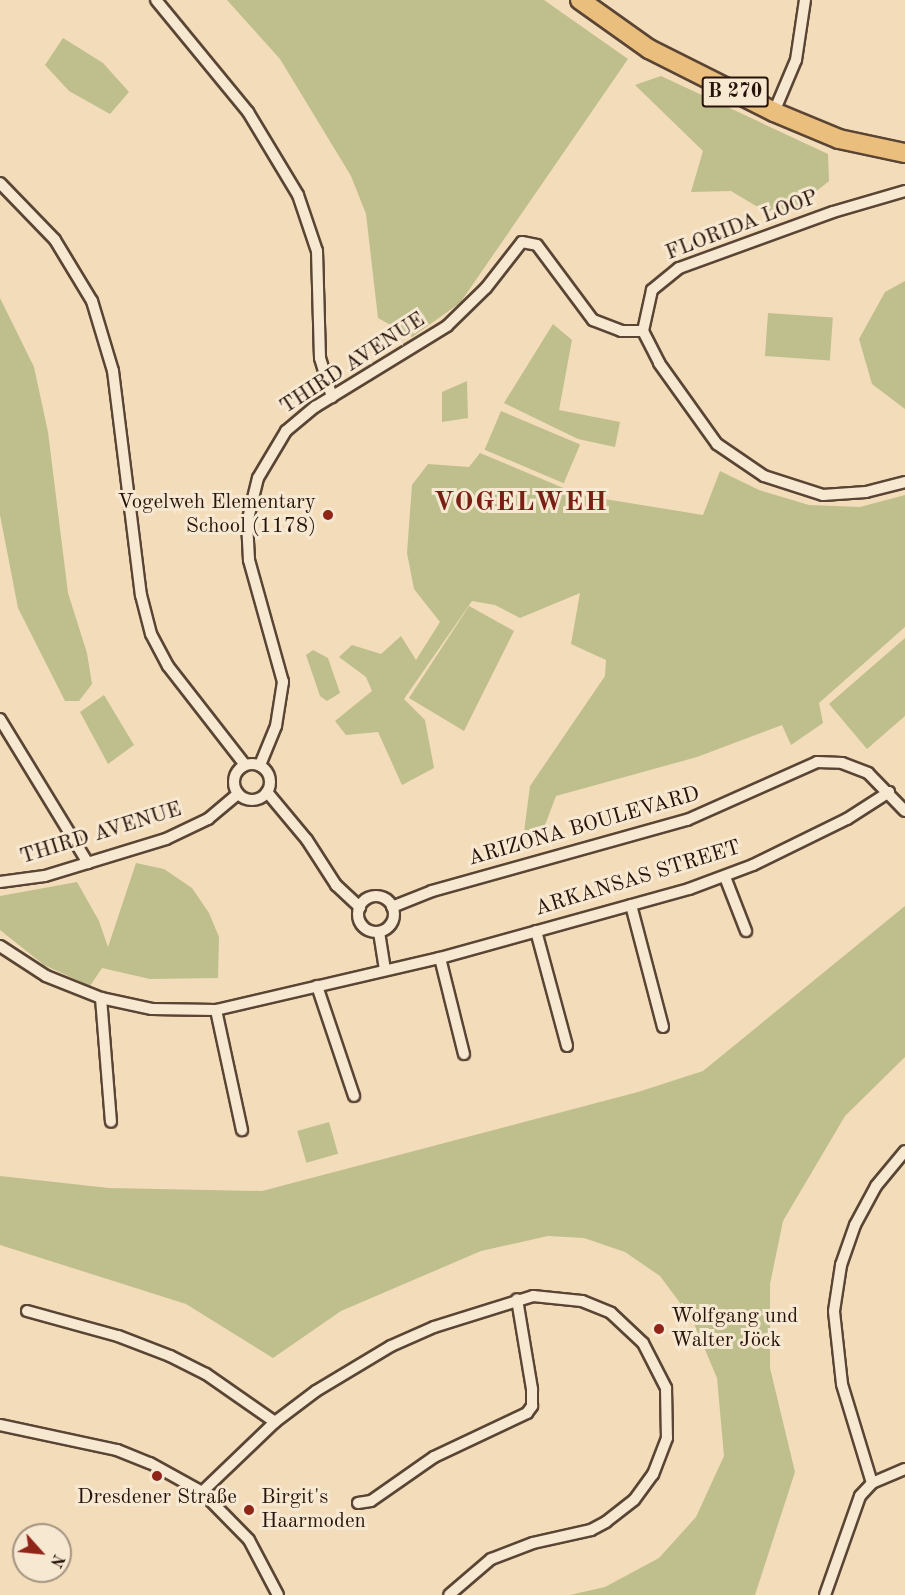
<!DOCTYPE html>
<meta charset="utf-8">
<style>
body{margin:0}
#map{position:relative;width:905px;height:1595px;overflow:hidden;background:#f3dcb9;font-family:"Old Standard TT",serif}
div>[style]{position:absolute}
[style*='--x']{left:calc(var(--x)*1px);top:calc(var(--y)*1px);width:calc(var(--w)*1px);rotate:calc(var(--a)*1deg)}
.green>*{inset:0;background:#bebf8d;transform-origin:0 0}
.roads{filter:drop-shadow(2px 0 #5a4535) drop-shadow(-2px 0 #5a4535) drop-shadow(0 2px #5a4535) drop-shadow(0 -2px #5a4535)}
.street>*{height:10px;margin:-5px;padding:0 5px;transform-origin:5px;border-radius:5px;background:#f7e8d2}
.street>.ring{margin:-5px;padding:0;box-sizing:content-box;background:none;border:10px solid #f7e8d2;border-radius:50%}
.primary>*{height:18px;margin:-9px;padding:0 9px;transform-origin:9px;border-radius:9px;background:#eabe7c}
.dots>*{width:16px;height:16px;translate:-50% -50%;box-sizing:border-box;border:3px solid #f7e8d2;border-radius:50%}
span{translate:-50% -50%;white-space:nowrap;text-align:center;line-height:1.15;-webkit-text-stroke:6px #f7e8d2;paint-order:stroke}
.shield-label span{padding:2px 4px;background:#f7e8d2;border:2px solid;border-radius:4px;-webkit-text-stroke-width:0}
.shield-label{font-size:20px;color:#271309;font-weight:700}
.street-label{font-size:21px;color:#271309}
.poi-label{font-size:21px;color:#271309}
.right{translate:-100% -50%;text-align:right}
.left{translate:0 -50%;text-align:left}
.district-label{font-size:27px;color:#7a1f14;font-weight:700;letter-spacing:1.5px}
.north{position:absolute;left:12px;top:1523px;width:60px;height:60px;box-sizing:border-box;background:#f7e8d2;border:2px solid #a49382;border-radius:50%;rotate:117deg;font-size:16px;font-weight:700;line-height:24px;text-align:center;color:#271309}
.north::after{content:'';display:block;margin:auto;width:21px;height:27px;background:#8f2418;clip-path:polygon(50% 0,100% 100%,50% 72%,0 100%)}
</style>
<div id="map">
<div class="green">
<i style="clip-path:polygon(227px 0,544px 0,628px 59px,460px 303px,412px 337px,378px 318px,366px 214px,351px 176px,280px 59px)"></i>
<i style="clip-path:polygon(63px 38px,103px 63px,129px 92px,110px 114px,69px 91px,45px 65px)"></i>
<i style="clip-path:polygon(661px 76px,828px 154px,829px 181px,797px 207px,766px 212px,731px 191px,691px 192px,703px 151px,635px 85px)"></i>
<i style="clip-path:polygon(905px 281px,905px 409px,872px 384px,859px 339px,885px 292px)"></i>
<i style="clip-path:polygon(0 298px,34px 367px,48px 432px,68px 593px,87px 653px,92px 684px,79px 701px,65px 701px,18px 608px,0 515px)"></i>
<i style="left:768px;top:313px;width:65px;height:43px;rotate:4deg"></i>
<i style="clip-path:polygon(553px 324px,572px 340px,559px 410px,620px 422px,615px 447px,578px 439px,504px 403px)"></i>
<i style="clip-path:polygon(467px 381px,468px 418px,442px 422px,442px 392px)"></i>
<i style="left:501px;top:411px;width:86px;height:42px;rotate:23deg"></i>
<i style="clip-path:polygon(480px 453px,580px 495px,703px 515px,720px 471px,759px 490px,809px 505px,860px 507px,905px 495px,905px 627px,819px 703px,823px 723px,791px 745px,782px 725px,697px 757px,556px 796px,545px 825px,524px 832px,530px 786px,605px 676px,606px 660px,571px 644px,580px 593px,520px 618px,495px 605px,472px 601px,404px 699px,425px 720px,434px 768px,402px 785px,378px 732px,346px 735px,335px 721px,372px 691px,366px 677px,339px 657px,352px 645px,381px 654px,401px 636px,416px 660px,440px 622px,414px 589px,407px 553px,412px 485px,428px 464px,469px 467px)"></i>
<i style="clip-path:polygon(469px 606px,514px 631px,464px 731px,409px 698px)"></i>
<i style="clip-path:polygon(905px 638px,905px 716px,867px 749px,829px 704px)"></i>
<i style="clip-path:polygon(313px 650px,328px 658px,340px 693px,327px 701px,320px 696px,306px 655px)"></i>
<i style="clip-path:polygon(104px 695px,134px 745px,108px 764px,80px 712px)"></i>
<i style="clip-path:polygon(136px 863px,164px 869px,192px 888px,209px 913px,219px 937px,218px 978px,150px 979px,102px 968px,90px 986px,44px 965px,0 930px,0 896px,77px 882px,99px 921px,108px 947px)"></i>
<i style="clip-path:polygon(905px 906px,905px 1057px,845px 1116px,783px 1221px,770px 1284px,770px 1368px,795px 1472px,755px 1595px,570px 1595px,605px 1587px,659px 1558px,696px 1517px,724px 1456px,717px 1378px,692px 1319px,660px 1276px,625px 1252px,584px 1238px,548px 1236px,481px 1251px,341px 1311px,273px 1358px,186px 1304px,0 1245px,0 1176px,109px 1188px,262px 1191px,638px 1092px,703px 1071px)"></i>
<i style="left:329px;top:1122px;width:33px;height:33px;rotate:74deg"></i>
</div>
<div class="roads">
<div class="street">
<i style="--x:156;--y:0;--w:145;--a:50.6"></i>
<i style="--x:248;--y:112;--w:97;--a:58.9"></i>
<i style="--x:298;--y:195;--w:59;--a:71.3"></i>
<i style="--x:317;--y:251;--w:107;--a:88.4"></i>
<i style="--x:320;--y:358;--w:41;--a:72.9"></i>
<i style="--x:774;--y:112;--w:56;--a:-67.1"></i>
<i style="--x:796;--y:60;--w:61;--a:-81.5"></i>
<i style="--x:0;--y:183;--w:79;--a:46"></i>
<i style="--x:55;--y:240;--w:71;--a:58.8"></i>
<i style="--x:92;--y:301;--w:73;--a:73.3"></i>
<i style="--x:113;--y:371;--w:226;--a:82.9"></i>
<i style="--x:141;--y:595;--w:40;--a:75.6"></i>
<i style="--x:151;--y:634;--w:36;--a:62"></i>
<i style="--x:168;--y:666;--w:125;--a:52.1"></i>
<i style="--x:905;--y:191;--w:75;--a:163.7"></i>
<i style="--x:833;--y:212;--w:164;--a:160"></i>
<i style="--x:679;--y:268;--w:35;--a:141"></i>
<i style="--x:652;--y:290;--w:42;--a:102.4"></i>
<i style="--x:643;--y:331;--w:36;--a:63"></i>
<i style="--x:659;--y:363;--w:100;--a:54.4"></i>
<i style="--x:717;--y:444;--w:57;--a:34.2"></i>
<i style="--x:764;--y:476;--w:62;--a:17.9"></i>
<i style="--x:823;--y:495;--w:43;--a:-4"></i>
<i style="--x:866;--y:492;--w:40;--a:-14.4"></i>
<i style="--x:0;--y:719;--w:169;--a:58.6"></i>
<i class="ring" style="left:234px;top:764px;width:26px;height:26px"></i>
<i style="--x:260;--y:765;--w:42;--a:-67.7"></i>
<i style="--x:276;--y:726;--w:45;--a:-81"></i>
<i style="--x:283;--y:682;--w:127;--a:-105.6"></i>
<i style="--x:249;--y:560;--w:37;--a:-93"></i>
<i style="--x:247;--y:523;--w:46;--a:-76.3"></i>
<i style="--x:258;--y:478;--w:55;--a:-59.2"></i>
<i style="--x:286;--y:431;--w:38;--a:-40"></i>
<i style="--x:315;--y:407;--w:155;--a:-31.5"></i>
<i style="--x:447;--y:326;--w:54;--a:-44.3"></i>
<i style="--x:486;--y:288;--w:58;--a:-52"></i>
<i style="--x:522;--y:242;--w:15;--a:11"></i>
<i style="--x:537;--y:245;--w:94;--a:53.3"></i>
<i style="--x:593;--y:320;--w:30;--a:21"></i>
<i style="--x:621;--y:331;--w:22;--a:0"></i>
<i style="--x:267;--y:792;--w:62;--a:50.2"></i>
<i style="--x:307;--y:840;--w:54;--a:57.2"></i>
<i style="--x:336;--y:885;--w:33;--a:43"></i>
<i style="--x:725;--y:877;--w:58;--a:68.7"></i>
<i style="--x:0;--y:882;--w:45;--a:-7.6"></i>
<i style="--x:45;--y:876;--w:127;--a:-17"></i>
<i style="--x:166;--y:839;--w:47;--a:-25.5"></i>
<i style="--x:208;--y:819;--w:39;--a:-40"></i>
<i class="ring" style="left:358px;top:896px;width:26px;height:26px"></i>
<i style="--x:631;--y:905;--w:126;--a:75.3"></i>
<i style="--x:392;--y:907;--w:43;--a:-21.8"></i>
<i style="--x:432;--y:891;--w:265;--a:-15.6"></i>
<i style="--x:687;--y:820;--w:142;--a:-24"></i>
<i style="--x:817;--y:762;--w:25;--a:2"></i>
<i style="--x:842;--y:763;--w:28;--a:21"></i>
<i style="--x:868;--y:773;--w:53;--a:45.8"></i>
<i style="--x:536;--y:931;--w:119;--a:74.9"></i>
<i style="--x:379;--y:932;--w:37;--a:81"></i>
<i style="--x:0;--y:946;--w:55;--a:33.1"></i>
<i style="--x:46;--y:976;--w:59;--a:21.8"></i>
<i style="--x:101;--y:998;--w:52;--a:12.2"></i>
<i style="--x:152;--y:1009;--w:64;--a:0.9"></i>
<i style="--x:216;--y:1010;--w:230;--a:-13.1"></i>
<i style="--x:440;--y:958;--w:258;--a:-15.5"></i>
<i style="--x:689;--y:889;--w:68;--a:-20.6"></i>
<i style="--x:753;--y:865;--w:105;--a:-26.1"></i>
<i style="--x:847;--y:819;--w:50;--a:-32.7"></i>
<i style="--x:440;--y:958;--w:99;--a:76"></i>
<i style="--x:317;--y:986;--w:116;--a:71.4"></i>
<i style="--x:101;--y:998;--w:124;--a:85.4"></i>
<i style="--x:216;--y:1010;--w:123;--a:77.8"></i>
<i style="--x:27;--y:1311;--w:94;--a:15.4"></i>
<i style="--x:118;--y:1336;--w:56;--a:21"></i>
<i style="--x:170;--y:1356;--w:40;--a:26.6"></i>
<i style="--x:206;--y:1374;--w:84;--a:34.8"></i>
<i style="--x:0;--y:1425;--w:120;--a:12.1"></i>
<i style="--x:117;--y:1450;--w:35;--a:22"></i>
<i style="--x:150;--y:1463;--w:60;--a:29.1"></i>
<i style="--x:202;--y:1492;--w:67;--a:45.6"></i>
<i style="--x:249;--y:1540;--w:62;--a:62.2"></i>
<i style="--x:872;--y:1483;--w:103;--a:-106.9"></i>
<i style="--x:842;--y:1384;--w:73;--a:-96.3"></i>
<i style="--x:834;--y:1311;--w:47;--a:-81.3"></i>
<i style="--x:841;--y:1265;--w:42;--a:-70.7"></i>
<i style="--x:855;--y:1225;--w:44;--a:-61.7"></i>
<i style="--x:876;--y:1186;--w:45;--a:-50.4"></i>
<i style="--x:202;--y:1492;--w:101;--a:-43.8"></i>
<i style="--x:275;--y:1422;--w:51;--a:-37.1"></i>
<i style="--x:316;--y:1391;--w:87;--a:-31"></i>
<i style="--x:391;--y:1346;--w:47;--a:-23.8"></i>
<i style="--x:434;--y:1327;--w:104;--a:-17.4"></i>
<i style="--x:533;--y:1296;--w:49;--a:5.8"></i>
<i style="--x:582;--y:1301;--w:31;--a:22"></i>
<i style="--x:611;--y:1313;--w:44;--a:43.2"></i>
<i style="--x:643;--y:1343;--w:51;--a:62.9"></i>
<i style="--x:666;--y:1388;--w:50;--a:88.9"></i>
<i style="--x:667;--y:1438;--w:39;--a:111"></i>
<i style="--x:653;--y:1474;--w:32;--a:126"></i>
<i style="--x:634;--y:1500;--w:36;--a:142"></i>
<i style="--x:606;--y:1522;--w:17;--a:152"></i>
<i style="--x:591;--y:1530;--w:59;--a:167.4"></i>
<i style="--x:533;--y:1543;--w:45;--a:159.1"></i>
<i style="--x:491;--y:1559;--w:55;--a:139.4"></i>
<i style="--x:358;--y:1503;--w:13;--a:-9"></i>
<i style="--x:371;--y:1501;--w:77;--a:-34.9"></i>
<i style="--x:434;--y:1457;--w:103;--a:-25.3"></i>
<i style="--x:527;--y:1413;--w:9;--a:-54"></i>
<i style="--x:532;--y:1406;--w:17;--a:-90"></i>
<i style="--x:532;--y:1389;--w:91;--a:-99.5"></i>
<i style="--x:825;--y:1595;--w:105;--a:-70.5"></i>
<i style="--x:860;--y:1496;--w:18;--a:-47"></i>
<i style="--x:872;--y:1483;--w:36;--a:-23"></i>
</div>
<div class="primary">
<i style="--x:580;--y:0;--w:85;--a:35.4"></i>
<i style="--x:649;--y:49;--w:140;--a:26.7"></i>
<i style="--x:774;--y:112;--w:70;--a:22.6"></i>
<i style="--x:839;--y:139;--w:67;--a:12"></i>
</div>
</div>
<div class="dots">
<i style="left:328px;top:515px;background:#8f2418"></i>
<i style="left:659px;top:1329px;background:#8f2418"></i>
<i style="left:157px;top:1476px;background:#8f2418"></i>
<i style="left:249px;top:1510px;background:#8f2418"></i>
</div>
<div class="shield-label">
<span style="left:735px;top:92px">B 270</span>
</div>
<div class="street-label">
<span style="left:742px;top:226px;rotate:-21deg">FLORIDA LOOP</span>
<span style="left:353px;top:364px;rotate:-33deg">THIRD AVENUE</span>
<span style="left:584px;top:827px;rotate:-16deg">ARIZONA BOULEVARD</span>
<span style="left:101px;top:834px;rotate:-17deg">THIRD AVENUE</span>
<span style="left:638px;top:879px;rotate:-17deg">ARKANSAS STREET</span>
</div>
<div class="poi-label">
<span class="right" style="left:316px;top:515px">Vogelweh Elementary<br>School (1178)</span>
<span class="left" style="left:671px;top:1329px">Wolfgang und<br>Walter Jöck</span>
<span style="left:157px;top:1498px">Dresdener Straße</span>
<span class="left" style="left:261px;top:1510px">Birgit's<br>Haarmoden</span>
</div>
<div class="district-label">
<span style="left:521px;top:503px">VOGELWEH</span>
</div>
<div class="north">N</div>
</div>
